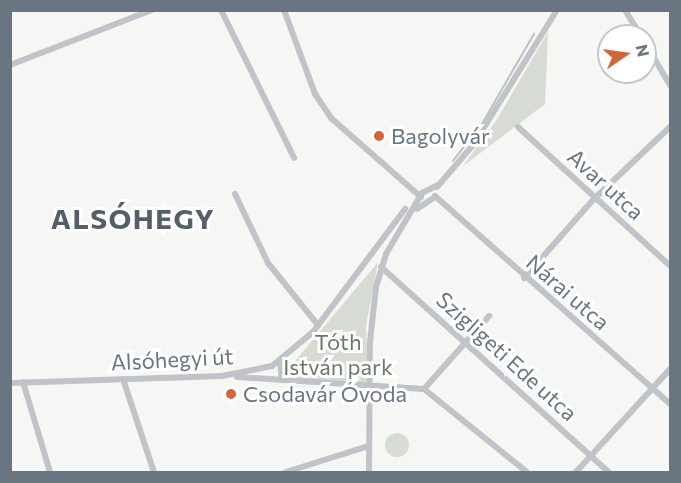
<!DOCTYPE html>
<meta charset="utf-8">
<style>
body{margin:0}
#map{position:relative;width:681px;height:483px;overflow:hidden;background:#f6f6f4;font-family:Commissioner,sans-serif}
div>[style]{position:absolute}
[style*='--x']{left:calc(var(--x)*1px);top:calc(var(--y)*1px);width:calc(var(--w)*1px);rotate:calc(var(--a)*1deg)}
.green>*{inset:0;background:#d6dbd3}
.round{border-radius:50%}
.stream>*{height:1.5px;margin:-0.75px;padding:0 0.75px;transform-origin:0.75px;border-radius:0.75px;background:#b9c2c7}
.minor>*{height:6px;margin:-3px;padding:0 3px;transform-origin:3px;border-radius:3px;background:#c0c3c7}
.dots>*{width:16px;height:16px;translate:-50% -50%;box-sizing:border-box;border:3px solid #fff;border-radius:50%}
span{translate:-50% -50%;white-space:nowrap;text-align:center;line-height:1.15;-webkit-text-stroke:6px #fff;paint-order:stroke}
.poi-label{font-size:22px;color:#697581}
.left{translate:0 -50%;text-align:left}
.street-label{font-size:22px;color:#697581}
.park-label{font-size:22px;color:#697967}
.district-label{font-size:28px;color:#565e67;font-weight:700;letter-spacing:1.5px}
.frame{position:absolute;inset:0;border:12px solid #697581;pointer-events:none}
.north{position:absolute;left:597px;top:24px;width:60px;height:60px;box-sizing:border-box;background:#fff;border:2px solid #c3c8cd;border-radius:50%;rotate:77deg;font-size:16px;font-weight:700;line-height:24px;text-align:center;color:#697581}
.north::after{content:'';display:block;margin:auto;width:21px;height:27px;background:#d0663a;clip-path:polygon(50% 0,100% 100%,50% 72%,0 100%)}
</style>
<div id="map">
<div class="green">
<i style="clip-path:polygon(548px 32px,545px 104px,463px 166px,496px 121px)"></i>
<i style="clip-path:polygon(378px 262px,366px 326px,368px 383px,294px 380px,296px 360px)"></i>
<i class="round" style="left:385px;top:433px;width:24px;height:24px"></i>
</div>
<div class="stream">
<i style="--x:466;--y:144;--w:8;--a:-83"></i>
<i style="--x:453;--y:161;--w:47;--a:-51.9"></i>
<i style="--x:482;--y:124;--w:104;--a:-60"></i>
</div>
<div class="minor">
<i style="--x:221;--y:10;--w:165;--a:63.7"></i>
<i style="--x:284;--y:10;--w:90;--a:69.7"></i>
<i style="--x:315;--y:94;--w:29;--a:56"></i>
<i style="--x:331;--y:118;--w:120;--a:41.3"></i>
<i style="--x:625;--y:10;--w:31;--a:58"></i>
<i style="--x:645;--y:43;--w:49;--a:59.2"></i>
<i style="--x:10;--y:65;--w:152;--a:-21.2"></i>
<i style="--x:518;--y:127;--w:206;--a:42.4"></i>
<i style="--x:437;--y:187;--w:55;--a:-49.4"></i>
<i style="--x:473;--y:145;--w:159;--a:-58.1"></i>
<i style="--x:235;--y:194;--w:76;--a:64.4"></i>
<i style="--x:268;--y:263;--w:80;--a:51.1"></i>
<i style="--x:435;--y:196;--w:314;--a:41.5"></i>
<i style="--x:417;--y:209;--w:22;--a:-34"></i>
<i style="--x:381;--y:267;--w:307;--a:42"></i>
<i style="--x:524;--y:278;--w:106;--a:-48.5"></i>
<i style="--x:594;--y:199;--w:105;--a:-43.5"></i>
<i style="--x:280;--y:362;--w:18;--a:84"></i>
<i style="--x:237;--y:377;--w:187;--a:3.7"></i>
<i style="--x:424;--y:389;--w:132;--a:38.9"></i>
<i style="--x:123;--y:379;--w:98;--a:71.6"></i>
<i style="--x:23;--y:382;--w:94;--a:73.3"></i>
<i style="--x:10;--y:383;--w:212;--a:-1.9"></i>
<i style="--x:222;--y:376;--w:51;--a:-11.3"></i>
<i style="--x:272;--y:366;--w:53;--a:-39.7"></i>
<i style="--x:313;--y:332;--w:154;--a:-53.2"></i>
<i style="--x:424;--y:389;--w:98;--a:-48.3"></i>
<i style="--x:286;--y:472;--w:87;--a:-17.4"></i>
<i style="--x:369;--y:472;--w:130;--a:-89.6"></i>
<i style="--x:370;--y:342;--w:55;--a:-83.8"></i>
<i style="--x:376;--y:287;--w:34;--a:-73"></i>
<i style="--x:386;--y:254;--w:71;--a:-59.5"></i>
<i style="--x:422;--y:193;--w:18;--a:-27"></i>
<i style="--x:576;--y:472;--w:139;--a:-47.6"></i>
</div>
<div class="dots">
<i style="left:379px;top:136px;background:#d0663a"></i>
<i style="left:231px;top:394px;background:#d0663a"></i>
</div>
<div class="poi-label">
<span class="left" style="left:391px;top:136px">Bagolyvár</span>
<span class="left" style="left:243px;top:394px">Csodavár Óvoda</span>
</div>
<div class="street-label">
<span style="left:606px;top:184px;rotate:42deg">Avar utca</span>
<span style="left:568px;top:292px;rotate:41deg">Nárai utca</span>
<span style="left:507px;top:356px;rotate:42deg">Szigligeti Ede utca</span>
<span style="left:172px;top:359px;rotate:-3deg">Alsóhegyi út</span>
</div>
<div class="park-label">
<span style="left:338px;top:354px">Tóth<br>István park</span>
</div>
<div class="district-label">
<span style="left:133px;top:218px">ALSÓHEGY</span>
</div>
<div class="frame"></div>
<div class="north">N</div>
</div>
